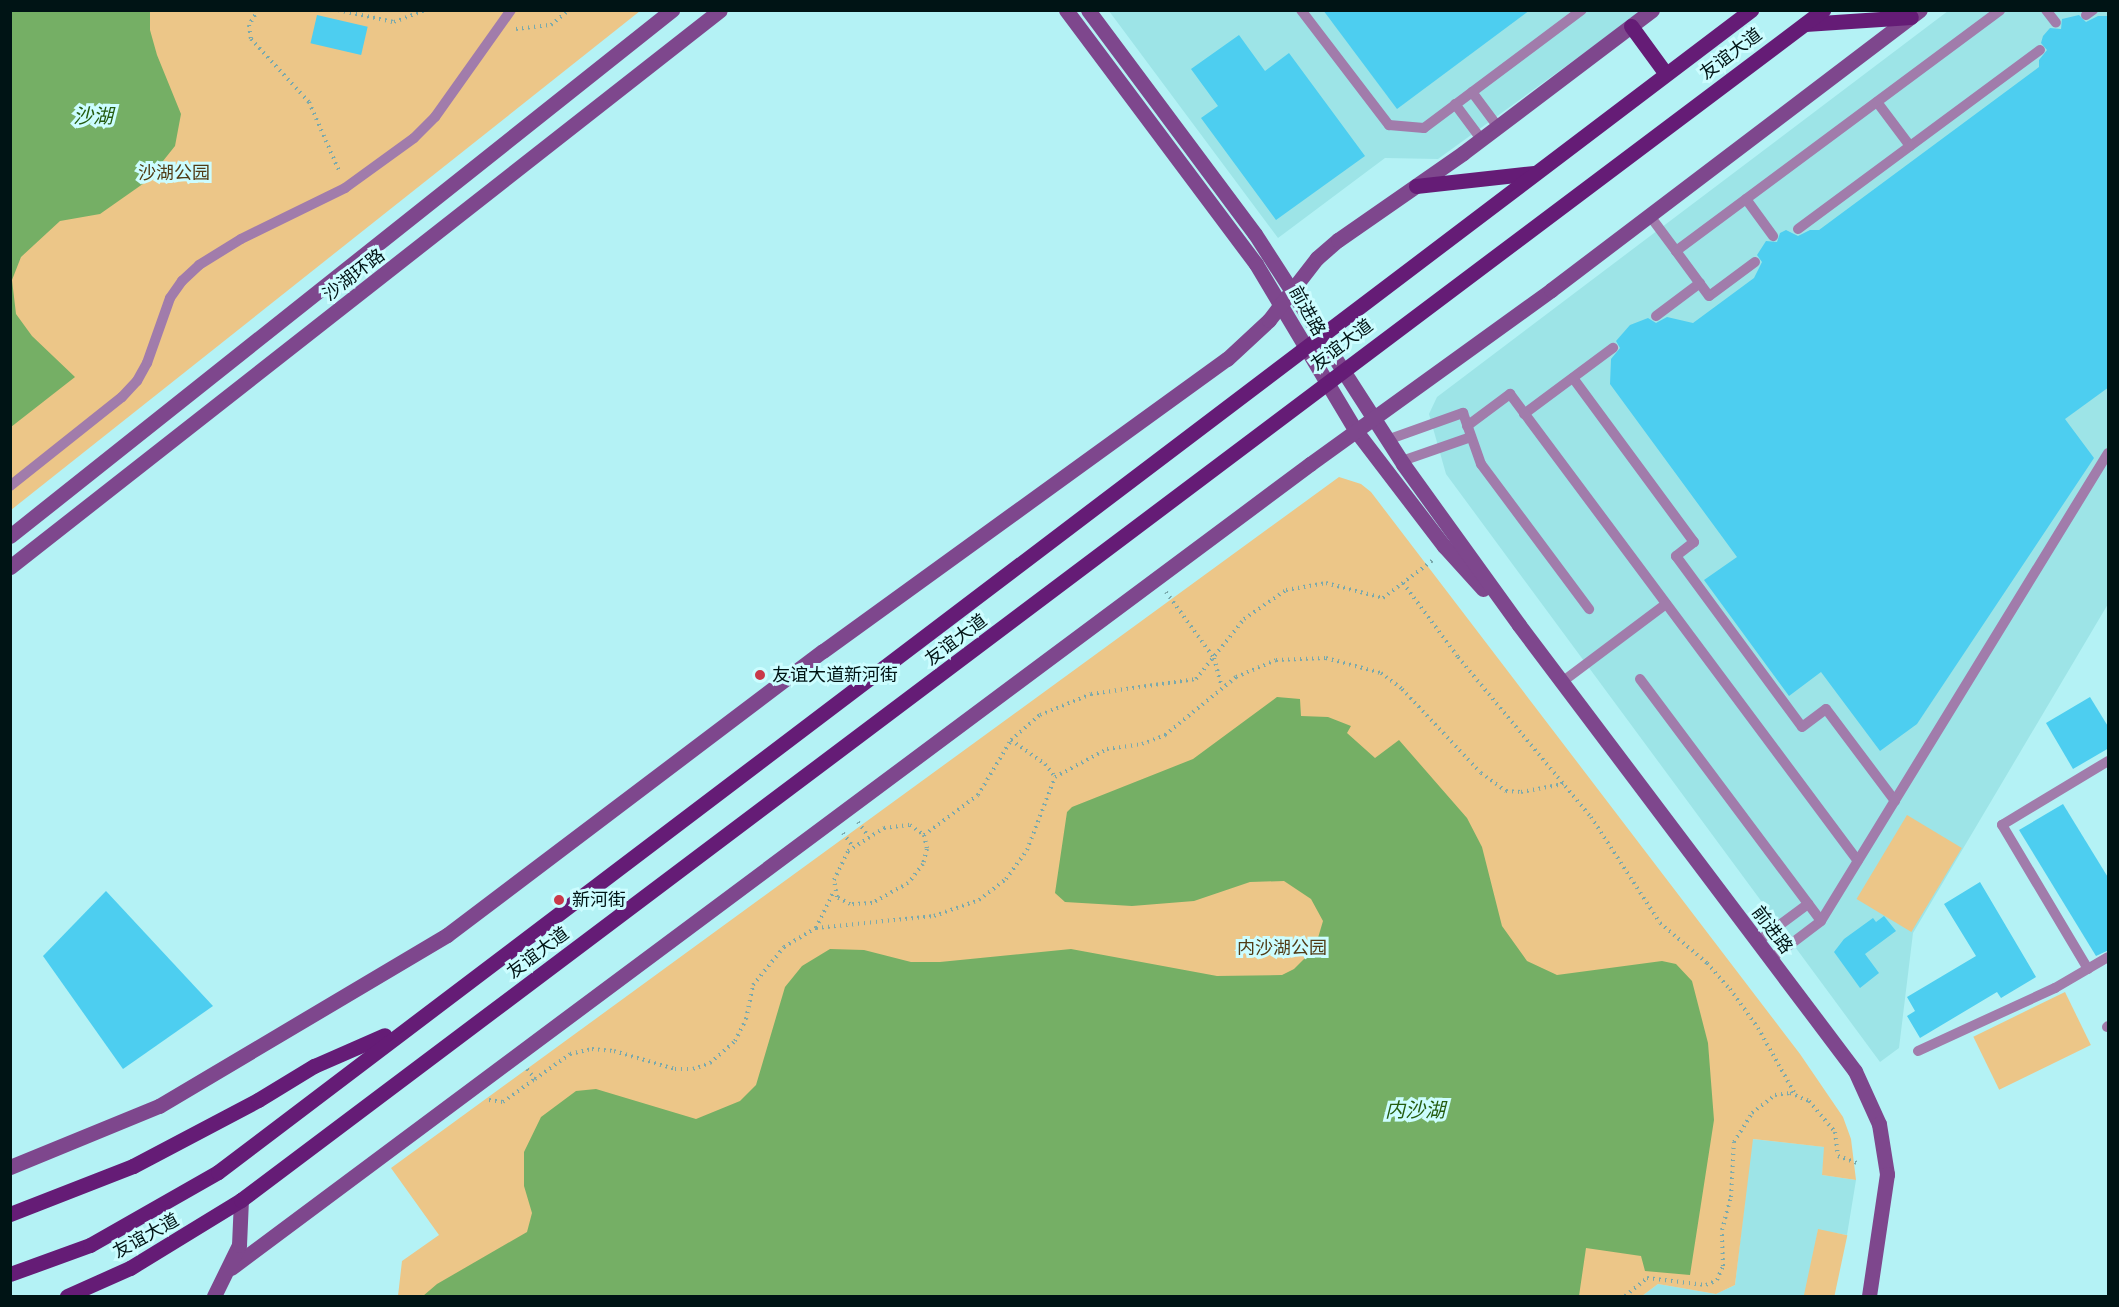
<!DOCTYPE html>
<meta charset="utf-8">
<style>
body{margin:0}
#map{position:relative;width:2119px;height:1307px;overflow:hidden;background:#b4f2f5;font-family:"Varela Round","Noto Sans SC",sans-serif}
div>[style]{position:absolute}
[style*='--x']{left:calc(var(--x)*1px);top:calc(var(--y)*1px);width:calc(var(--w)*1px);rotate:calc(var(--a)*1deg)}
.built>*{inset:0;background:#9de4e7}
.green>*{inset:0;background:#ecc688;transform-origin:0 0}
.water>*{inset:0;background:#75af65}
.building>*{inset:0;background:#4dcef0;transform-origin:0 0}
.path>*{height:4px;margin-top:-2px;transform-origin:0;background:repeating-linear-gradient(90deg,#79a9ac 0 1.5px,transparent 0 6px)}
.lane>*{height:10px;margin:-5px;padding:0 5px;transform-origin:5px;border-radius:5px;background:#a17cab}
.secondary>*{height:15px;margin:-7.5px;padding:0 7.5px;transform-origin:7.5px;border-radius:7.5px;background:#7e478d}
.primary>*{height:15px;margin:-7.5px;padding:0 7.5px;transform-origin:7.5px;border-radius:7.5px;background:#651c76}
.dots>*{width:16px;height:16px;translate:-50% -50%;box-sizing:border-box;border:3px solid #ccfdff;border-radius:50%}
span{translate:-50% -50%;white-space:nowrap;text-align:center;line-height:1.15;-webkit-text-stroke:6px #ccfdff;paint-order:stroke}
.street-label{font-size:18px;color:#001415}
.park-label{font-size:18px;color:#513c16}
.poi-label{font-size:18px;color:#001415}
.left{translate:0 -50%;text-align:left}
.water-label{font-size:20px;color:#255c11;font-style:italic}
.frame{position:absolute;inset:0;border:12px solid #001415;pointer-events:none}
</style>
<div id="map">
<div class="built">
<i style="clip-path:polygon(1109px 11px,1642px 11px,1438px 159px,1385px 158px,1278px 238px)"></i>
<i style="clip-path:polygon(1948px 11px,2108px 11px,2108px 604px,1913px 933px,1899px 1048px,1880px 1062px,1446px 474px,1429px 414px,1437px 397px)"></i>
<i style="clip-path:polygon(1752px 1139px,1825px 1147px,1822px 1175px,1856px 1180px,1847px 1235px,1818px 1230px,1806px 1296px,1642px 1296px,1658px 1284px,1716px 1294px,1735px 1285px)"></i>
</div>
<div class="green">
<i style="clip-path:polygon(11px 11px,640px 11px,11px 510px)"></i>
<i style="clip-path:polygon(1339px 477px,1361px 484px,1371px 492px,1800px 1054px,1843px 1117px,1851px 1139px,1856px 1180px,1822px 1175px,1824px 1147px,1753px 1139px,1735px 1285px,1716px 1294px,1658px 1284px,1642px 1296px,398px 1296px,402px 1261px,439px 1235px,391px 1168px)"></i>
<i style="left:1907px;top:815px;width:64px;height:98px;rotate:31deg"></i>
<i style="left:2065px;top:992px;width:59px;height:102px;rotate:64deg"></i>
<i style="left:1818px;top:1229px;width:30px;height:68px;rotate:12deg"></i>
</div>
<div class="water">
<i style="clip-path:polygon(11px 10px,150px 11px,150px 30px,157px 55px,181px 114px,175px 146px,147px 181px,100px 214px,60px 221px,21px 257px,12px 280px,16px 314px,32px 336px,75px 377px,11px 427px)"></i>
<i style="clip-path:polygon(1277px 697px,1300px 699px,1301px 716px,1328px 717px,1351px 726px,1347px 733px,1375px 758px,1399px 740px,1467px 818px,1482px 847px,1502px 926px,1527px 961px,1557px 975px,1662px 961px,1676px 964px,1692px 981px,1708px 1043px,1714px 1120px,1690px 1275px,1645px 1271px,1641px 1256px,1586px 1248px,1579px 1296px,423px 1296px,437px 1284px,527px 1232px,532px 1213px,524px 1186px,524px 1152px,541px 1117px,576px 1091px,596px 1089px,696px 1119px,740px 1101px,756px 1085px,785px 987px,802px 966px,830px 949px,864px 950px,911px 962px,940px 962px,1071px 949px,1217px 976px,1282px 975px,1294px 969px,1315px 948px,1323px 921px,1311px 899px,1284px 881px,1250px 882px,1194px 901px,1132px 906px,1065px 902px,1055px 893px,1067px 812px,1072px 807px,1193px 759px)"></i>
</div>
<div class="building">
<i style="clip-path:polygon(1323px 10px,1530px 10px,1397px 109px)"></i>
<i style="left:317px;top:15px;width:52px;height:29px;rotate:13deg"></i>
<i style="clip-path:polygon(2079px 15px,2086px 22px,2098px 16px,2109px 16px,2109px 387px,2065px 419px,2094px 458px,1917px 724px,1880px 751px,1821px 672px,1789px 696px,1704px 580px,1737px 557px,1610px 384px,1611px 359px,1620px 348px,1616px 341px,1630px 325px,1648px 318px,1656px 323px,1667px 317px,1693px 323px,1754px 278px,1762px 262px,1757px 255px,1766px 241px,1777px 242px,1780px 233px,1786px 230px,1798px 236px,1810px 230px,1819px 230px,2039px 67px,2039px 60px,2047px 50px,2041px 43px,2043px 36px,2050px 28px,2061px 29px,2062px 19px)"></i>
<i style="clip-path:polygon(1239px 35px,1265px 71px,1289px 53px,1365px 156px,1276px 220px,1201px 118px,1218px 106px,1191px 69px)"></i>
<i style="clip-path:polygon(2090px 697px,2109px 728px,2109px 748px,2073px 769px,2046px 723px)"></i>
<i style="clip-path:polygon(2063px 804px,2109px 879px,2109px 950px,2096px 956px,2019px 830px)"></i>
<i style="clip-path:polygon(1980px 882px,2036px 977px,2001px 998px,1997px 992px,1920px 1038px,1907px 1016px,1915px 1011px,1907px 997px,1976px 956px,1944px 904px)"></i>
<i style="clip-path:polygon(106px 891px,213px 1006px,123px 1069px,43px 956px)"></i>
<i style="clip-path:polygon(1884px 916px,1896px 931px,1865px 954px,1879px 973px,1860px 988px,1834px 952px,1844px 939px,1873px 918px,1876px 922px)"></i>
</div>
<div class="path">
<i style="--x:258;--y:10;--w:17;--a:121"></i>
<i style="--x:249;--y:25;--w:14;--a:82"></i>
<i style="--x:251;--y:39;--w:86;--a:47.4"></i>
<i style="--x:309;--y:102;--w:77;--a:66.4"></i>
<i style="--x:338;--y:10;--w:57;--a:12.1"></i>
<i style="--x:394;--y:22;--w:34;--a:-21"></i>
<i style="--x:516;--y:29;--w:35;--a:-7"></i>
<i style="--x:551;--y:25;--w:23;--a:-40"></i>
<i style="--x:1403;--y:583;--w:92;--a:53.4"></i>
<i style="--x:1458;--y:657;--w:208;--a:50.3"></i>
<i style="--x:1591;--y:817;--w:126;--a:56.9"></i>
<i style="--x:1660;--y:923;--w:62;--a:40.4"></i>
<i style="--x:1707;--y:963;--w:35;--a:49"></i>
<i style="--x:1730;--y:989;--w:48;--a:54.3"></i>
<i style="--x:1758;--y:1028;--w:76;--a:60.7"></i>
<i style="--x:1166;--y:592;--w:82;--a:54"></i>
<i style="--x:1214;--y:658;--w:30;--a:75"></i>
<i style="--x:1011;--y:740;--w:42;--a:35.2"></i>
<i style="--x:1045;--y:764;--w:16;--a:52"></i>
<i style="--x:858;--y:822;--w:17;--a:54"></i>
<i style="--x:910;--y:825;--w:17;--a:36"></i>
<i style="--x:924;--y:835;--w:14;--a:78"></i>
<i style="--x:927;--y:849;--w:16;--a:105"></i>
<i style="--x:923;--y:864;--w:24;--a:128"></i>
<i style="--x:908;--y:883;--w:41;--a:150.9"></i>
<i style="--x:872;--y:903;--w:22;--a:177"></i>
<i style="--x:850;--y:904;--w:15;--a:-152"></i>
<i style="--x:837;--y:897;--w:17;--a:-100"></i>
<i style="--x:834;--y:880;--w:32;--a:-64"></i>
<i style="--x:848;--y:851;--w:43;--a:-32.6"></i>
<i style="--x:884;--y:828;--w:26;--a:-7"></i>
<i style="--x:843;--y:833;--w:17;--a:54"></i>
<i style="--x:924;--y:835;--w:67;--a:-36.5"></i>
<i style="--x:978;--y:795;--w:64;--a:-59"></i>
<i style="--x:1011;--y:740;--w:38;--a:-41"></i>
<i style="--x:1040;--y:715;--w:55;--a:-22.4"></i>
<i style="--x:1091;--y:694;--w:106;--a:-8.1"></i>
<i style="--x:1196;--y:679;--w:77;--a:-51.3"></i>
<i style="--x:1244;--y:619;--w:51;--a:-34.6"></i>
<i style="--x:1286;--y:590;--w:41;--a:-9.9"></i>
<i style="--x:1326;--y:583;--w:59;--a:14.7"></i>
<i style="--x:1383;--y:598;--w:63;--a:-37.2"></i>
<i style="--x:816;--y:928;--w:41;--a:-64.1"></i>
<i style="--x:527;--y:1069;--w:13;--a:51"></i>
<i style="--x:535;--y:1079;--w:43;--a:-35.5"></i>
<i style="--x:570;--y:1054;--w:23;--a:-13"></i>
<i style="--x:592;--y:1049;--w:22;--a:5"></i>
<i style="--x:614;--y:1051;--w:64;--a:16.4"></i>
<i style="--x:675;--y:1069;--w:18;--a:0"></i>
<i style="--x:693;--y:1069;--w:18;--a:-19"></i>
<i style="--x:710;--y:1063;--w:33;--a:-41"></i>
<i style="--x:735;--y:1041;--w:25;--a:-63"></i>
<i style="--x:746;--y:1019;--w:35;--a:-78"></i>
<i style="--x:753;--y:985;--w:49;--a:-50.8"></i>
<i style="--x:784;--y:947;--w:37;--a:-31"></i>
<i style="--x:816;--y:928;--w:119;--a:-5.8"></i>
<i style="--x:934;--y:916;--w:48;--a:-19.6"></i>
<i style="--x:979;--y:900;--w:34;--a:-38"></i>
<i style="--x:1006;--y:879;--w:36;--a:-54"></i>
<i style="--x:1027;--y:850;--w:78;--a:-69"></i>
<i style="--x:1055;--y:777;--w:59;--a:-28.3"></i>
<i style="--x:1107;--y:749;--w:35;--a:-8"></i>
<i style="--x:1142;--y:744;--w:25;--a:-21"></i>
<i style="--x:1165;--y:735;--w:92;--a:-39.2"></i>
<i style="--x:1236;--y:677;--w:43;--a:-23"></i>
<i style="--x:1276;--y:660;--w:50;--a:-2.3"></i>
<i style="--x:1326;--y:658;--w:57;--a:15.3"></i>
<i style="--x:1381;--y:673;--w:26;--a:37"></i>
<i style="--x:1402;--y:689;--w:115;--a:46.8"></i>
<i style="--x:1481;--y:773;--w:31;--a:36"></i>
<i style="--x:1506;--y:791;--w:15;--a:4"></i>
<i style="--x:1521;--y:792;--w:43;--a:-10.8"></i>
<i style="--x:489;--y:1100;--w:14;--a:8"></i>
<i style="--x:503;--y:1102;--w:39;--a:-36"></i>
<i style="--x:1625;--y:1296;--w:28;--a:-39"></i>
<i style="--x:1647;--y:1278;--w:59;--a:6.8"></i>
<i style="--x:1706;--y:1285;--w:12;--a:-24"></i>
<i style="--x:1717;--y:1280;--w:15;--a:-67"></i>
<i style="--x:1723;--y:1266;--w:36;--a:-92"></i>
<i style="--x:1722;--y:1230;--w:34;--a:-75"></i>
<i style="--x:1731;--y:1197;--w:55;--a:-86.9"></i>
<i style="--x:1734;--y:1142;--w:34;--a:-58"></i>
<i style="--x:1752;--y:1113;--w:29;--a:-38"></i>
<i style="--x:1775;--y:1095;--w:15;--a:-8"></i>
<i style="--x:1790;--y:1093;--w:21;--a:23"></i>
<i style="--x:1809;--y:1101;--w:40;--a:50"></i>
<i style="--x:1835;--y:1132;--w:24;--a:83"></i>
<i style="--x:1838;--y:1156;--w:23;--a:20"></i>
</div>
<div class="lane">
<i style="--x:1301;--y:10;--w:145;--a:52.6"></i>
<i style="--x:1389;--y:125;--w:35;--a:5"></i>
<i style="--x:1424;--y:128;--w:197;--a:-36.8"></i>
<i style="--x:2046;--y:10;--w:16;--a:52"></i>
<i style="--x:2086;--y:15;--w:9;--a:-36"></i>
<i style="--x:1472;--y:92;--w:44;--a:53.4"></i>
<i style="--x:1877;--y:102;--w:55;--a:53.1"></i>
<i style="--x:1455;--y:104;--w:44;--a:53.4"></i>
<i style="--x:1746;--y:199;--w:46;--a:53.9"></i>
<i style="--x:1650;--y:216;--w:44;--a:53.4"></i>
<i style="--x:1798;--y:229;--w:301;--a:-36.5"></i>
<i style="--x:1755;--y:262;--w:57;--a:143.5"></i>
<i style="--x:1709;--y:296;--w:56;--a:-126.3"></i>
<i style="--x:1676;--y:251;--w:404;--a:-36.6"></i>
<i style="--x:1656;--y:316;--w:55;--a:-36.9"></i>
<i style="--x:1573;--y:378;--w:204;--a:53.6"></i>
<i style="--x:1694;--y:542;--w:23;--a:142"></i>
<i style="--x:1676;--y:556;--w:212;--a:53.6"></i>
<i style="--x:1802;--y:727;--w:30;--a:-37"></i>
<i style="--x:1826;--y:709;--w:115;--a:53.1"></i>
<i style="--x:1524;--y:414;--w:111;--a:-36.6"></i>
<i style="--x:1467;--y:426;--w:54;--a:-36.7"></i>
<i style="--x:1510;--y:394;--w:582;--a:53.31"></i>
<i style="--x:1387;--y:440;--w:81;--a:-19.6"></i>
<i style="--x:1463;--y:413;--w:54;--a:70.6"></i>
<i style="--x:1481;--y:464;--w:181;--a:53.3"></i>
<i style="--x:1402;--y:461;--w:73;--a:-19.2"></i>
<i style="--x:10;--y:486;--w:143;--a:-38.5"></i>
<i style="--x:122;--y:397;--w:22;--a:-47"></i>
<i style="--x:137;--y:381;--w:21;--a:-61"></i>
<i style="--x:147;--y:363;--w:69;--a:-70.5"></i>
<i style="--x:170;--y:298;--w:21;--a:-55"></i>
<i style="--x:182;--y:281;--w:23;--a:-43"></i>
<i style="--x:199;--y:265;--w:49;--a:-31.8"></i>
<i style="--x:241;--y:239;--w:116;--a:-26.1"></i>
<i style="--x:345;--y:188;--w:85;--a:-35.9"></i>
<i style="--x:414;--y:138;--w:30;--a:-45"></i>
<i style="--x:435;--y:117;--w:131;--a:-54.6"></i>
<i style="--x:1640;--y:679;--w:302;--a:53.2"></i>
<i style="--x:1562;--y:682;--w:130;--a:-36.9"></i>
<i style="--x:1757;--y:942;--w:64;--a:-36.7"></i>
<i style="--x:1771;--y:959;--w:63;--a:-37.2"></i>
<i style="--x:1821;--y:921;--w:549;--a:-58.48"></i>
<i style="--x:2088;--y:969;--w:168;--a:-120.8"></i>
<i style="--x:2002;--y:825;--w:124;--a:-31.1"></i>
<i style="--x:2107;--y:1027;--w:1;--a:-45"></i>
<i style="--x:1918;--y:1051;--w:151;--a:-24.7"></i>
<i style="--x:2055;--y:988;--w:61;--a:-30.3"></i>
</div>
<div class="secondary">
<i style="--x:1066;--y:10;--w:317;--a:53.2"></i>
<i style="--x:1256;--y:264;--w:195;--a:59.1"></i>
<i style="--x:1356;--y:431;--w:145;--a:52.6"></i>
<i style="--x:1444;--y:546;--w:58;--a:47.8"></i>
<i style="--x:1088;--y:10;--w:279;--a:53.3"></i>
<i style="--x:1255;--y:234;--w:274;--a:57.2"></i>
<i style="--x:1403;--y:464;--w:198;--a:54.2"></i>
<i style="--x:1519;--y:625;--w:558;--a:53.01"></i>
<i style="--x:1855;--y:1071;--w:58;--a:65.6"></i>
<i style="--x:1879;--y:1124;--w:51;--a:80.9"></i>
<i style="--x:1887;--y:1174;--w:123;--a:98.4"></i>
<i style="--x:10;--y:536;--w:846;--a:-38.47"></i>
<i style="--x:10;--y:567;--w:902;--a:-38.11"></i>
<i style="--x:10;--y:1167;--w:161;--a:-22.3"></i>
<i style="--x:159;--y:1106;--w:335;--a:-30.7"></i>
<i style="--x:447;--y:935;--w:471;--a:-37.1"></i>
<i style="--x:823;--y:651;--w:498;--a:-35.9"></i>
<i style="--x:1227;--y:359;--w:57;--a:-42.9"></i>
<i style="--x:1269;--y:320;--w:78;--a:-52.3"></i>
<i style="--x:1317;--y:258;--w:28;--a:-41"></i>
<i style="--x:1338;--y:240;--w:152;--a:-34.8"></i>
<i style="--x:1463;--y:153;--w:237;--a:-37.1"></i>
<i style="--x:231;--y:1268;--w:1346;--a:-36.69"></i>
<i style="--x:1310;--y:464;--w:297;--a:-35.8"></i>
<i style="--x:1551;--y:290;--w:463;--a:-37.2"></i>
<i style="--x:214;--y:1296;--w:57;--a:-63.9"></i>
<i style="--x:239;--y:1245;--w:45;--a:-87.5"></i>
</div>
<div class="primary">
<i style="--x:1805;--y:24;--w:106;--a:-3.8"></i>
<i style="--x:1631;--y:26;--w:59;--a:53.9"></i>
<i style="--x:1416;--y:186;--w:119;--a:-6.3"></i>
<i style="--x:10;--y:1214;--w:132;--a:-21.3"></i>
<i style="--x:133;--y:1166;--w:141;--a:-27.8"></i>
<i style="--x:258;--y:1100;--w:66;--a:-31.3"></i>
<i style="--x:314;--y:1066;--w:77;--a:-23.6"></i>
<i style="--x:10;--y:1274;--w:85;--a:-19.9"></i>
<i style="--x:90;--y:1245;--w:147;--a:-29.7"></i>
<i style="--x:218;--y:1172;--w:1924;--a:-37.16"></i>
<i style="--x:67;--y:1296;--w:69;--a:-24"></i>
<i style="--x:130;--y:1268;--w:130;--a:-31.5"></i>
<i style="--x:241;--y:1200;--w:1980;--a:-36.95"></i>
</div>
<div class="dots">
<i style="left:760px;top:675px;background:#c93949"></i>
<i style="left:559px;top:900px;background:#c93949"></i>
</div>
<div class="street-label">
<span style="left:1731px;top:54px;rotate:-37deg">友谊大道</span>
<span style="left:354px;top:275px;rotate:-38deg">沙湖环路</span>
<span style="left:1307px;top:311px;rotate:61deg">前进路</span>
<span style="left:1342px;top:345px;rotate:-37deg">友谊大道</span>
<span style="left:956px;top:640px;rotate:-37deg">友谊大道</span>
<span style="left:1772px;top:930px;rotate:53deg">前进路</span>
<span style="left:538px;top:953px;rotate:-37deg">友谊大道</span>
<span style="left:146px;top:1236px;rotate:-29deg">友谊大道</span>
</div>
<div class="park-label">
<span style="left:174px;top:173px">沙湖公园</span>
<span style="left:1282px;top:948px">内沙湖公园</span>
</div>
<div class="poi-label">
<span class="left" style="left:772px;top:675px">友谊大道新河街</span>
<span class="left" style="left:572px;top:900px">新河街</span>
</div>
<div class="water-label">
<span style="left:93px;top:117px">沙湖</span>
<span style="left:1415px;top:1111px">内沙湖</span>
</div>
<div class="frame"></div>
</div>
